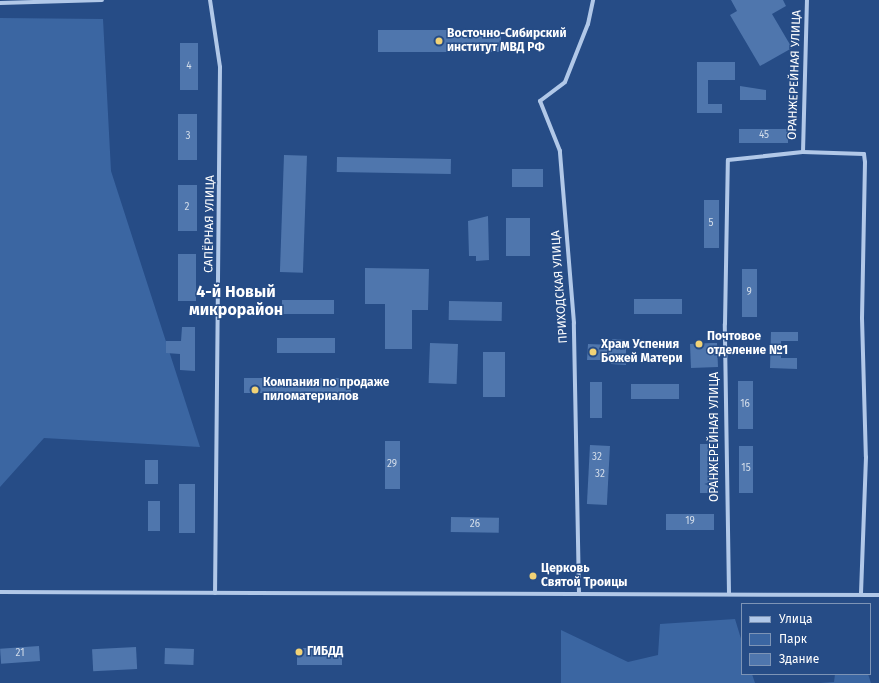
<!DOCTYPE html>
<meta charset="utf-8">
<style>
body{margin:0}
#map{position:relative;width:879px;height:683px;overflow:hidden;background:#264c86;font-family:"Fira Sans",sans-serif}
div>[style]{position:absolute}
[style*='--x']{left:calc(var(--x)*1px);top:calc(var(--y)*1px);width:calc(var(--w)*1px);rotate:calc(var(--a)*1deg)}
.green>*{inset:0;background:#3b66a2}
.building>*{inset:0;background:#4f76ad;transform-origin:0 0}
.minor>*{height:4px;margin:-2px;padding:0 2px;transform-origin:2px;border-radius:2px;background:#b1c8e8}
.dots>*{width:11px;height:11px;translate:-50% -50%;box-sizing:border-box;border:2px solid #264c86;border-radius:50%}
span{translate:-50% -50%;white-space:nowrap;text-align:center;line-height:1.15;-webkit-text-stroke:3px #264c86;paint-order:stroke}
.number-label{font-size:10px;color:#d3ddea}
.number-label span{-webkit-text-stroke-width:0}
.poi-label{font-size:12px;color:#fff;font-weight:700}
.left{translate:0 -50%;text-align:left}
.street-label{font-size:12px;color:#fff}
.district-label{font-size:16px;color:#fff;font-weight:700}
.legend{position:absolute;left:741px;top:603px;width:130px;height:72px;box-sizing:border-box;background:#264c86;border:1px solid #7d94b6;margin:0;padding:5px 7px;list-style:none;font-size:12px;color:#fff}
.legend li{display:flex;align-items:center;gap:8px;height:20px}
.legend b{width:20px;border:1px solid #7d94b6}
</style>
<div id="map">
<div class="green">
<i style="clip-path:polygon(0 18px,103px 19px,111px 171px,200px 447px,44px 438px,0 487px)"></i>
<i style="clip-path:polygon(735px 619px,742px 642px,742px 674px,752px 674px,755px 683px,561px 683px,561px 630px,628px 662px,658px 655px,660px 624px)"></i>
<i style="clip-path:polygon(835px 674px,868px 674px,871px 683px,820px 683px,834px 682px)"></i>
</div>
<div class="building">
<i style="clip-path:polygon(731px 0,783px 0,786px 6px,772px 14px,792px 48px,760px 66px,730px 15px,737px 11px)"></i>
<i style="left:378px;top:30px;width:123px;height:22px"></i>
<i style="left:180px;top:43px;width:18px;height:47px"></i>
<i style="clip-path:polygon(697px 62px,735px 62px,735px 80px,708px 80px,708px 104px,722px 104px,722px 113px,697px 113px)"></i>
<i style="clip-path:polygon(740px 86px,766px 90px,766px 100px,740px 100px)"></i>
<i style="left:178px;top:114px;width:19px;height:46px"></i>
<i style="left:739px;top:129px;width:49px;height:14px"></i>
<i style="left:284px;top:155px;width:23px;height:117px;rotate:2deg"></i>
<i style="left:337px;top:157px;width:114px;height:15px;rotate:1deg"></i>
<i style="left:512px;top:169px;width:31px;height:18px"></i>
<i style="left:178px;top:185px;width:19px;height:46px"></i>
<i style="left:704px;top:200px;width:15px;height:48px"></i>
<i style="clip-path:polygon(488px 216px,489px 260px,476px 261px,476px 256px,469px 256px,468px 221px)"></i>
<i style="left:506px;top:218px;width:24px;height:38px"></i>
<i style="left:178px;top:254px;width:18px;height:47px"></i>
<i style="clip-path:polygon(365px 268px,429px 269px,428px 310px,412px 310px,412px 349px,385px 349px,385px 304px,365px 304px)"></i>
<i style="left:742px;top:269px;width:15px;height:48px"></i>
<i style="left:634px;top:299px;width:48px;height:15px"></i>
<i style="left:282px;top:300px;width:52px;height:14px"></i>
<i style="left:449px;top:301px;width:53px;height:19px;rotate:1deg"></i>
<i style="clip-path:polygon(182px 327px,195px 327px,195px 371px,180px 370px,180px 354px,166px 353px,166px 341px,181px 341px)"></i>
<i style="clip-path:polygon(771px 332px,798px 332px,798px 341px,781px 341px,781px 358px,797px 358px,797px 369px,770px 368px)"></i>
<i style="left:277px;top:338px;width:58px;height:15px"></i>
<i style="clip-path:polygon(612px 339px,626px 340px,626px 365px,611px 364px,611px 360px,587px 360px,588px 344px,612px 345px)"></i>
<i style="left:430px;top:343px;width:28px;height:40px;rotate:2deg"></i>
<i style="clip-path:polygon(711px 343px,717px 343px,718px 367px,691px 368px,690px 344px)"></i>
<i style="left:483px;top:352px;width:22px;height:45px"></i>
<i style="left:351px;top:378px;width:15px;height:107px;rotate:90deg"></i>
<i style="left:738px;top:381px;width:15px;height:48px"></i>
<i style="left:590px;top:382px;width:12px;height:36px"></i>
<i style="left:631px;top:384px;width:48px;height:15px"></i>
<i style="left:385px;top:441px;width:15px;height:48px"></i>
<i style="left:700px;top:444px;width:15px;height:49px"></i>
<i style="left:590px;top:445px;width:20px;height:59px;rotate:3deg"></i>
<i style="left:739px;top:446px;width:14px;height:47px"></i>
<i style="left:145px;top:460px;width:13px;height:24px"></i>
<i style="left:179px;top:484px;width:16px;height:49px"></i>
<i style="left:148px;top:501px;width:12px;height:30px"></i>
<i style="left:666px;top:514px;width:48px;height:16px"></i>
<i style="left:451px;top:517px;width:48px;height:15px;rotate:1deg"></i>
<i style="left:39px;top:646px;width:15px;height:39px;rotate:86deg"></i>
<i style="left:136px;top:647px;width:22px;height:44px;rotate:87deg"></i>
<i style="left:165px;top:648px;width:29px;height:16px;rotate:2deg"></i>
<i style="left:297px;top:648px;width:45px;height:17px"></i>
</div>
<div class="minor">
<i style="--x:210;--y:0;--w:68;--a:81.5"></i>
<i style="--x:220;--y:67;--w:526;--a:90.54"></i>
<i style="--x:0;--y:3;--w:102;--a:-1.7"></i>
<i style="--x:803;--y:152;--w:152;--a:-88.5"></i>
<i style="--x:0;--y:592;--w:879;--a:0.2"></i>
<i style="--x:579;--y:593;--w:270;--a:-91.1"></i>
<i style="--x:574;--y:323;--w:173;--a:-94.7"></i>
<i style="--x:560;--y:151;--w:54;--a:-111.8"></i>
<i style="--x:540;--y:101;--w:31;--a:-37"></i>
<i style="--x:565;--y:82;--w:62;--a:-68.4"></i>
<i style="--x:588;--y:24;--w:25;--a:-78"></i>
<i style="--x:729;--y:593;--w:269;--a:-90.9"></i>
<i style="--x:725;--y:324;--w:164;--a:-89"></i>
<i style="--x:728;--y:160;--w:75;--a:-6.1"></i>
<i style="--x:803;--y:152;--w:61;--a:1.9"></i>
<i style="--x:864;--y:154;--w:8;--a:83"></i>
<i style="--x:865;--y:162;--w:156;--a:91.1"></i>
<i style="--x:862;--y:318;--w:139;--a:88.4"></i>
<i style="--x:866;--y:457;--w:137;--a:92.1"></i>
</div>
<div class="dots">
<i style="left:439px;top:41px;background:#f1d276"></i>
<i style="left:699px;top:344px;background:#f1d276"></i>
<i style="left:593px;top:352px;background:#f1d276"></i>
<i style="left:255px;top:390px;background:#f1d276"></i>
<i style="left:533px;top:576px;background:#f1d276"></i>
<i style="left:299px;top:652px;background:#f1d276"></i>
</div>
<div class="number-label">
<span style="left:189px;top:67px">4</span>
<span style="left:764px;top:136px">45</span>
<span style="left:188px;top:137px">3</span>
<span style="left:187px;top:208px">2</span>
<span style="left:711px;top:224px">5</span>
<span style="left:749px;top:293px">9</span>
<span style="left:745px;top:405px">16</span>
<span style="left:597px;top:458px">32</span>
<span style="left:392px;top:465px">29</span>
<span style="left:746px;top:469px">15</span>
<span style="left:600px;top:475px">32</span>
<span style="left:690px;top:522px">19</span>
<span style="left:475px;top:525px">26</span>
<span style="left:20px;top:654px">21</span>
</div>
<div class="poi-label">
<span class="left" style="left:447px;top:41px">Восточно-Сибирский<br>институт МВД РФ</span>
<span class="left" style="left:707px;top:344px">Почтовое<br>отделение №1</span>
<span class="left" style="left:601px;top:352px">Храм Успения<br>Божей Матери</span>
<span class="left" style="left:263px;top:390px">Компания по продаже<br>пиломатериалов</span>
<span class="left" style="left:541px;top:576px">Церковь<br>Святой Троицы</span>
<span class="left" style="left:307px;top:652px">ГИБДД</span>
</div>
<div class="street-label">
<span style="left:795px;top:75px;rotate:-88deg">ОРАНЖЕРЕЙНАЯ УЛИЦА</span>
<span style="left:210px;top:224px;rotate:-89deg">САПЁРНАЯ УЛИЦА</span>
<span style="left:560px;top:287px;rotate:-94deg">ПРИХОДСКАЯ УЛИЦА</span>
<span style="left:715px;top:437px;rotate:-90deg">ОРАНЖЕРЕЙНАЯ УЛИЦА</span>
</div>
<div class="district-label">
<span style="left:236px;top:301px">4-й Новый<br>микрорайон</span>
</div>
<ul class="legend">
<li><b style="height:5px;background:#b1c8e8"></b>Улица</li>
<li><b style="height:11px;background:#3b66a2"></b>Парк</li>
<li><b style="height:11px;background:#4f76ad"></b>Здание</li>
</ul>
</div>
